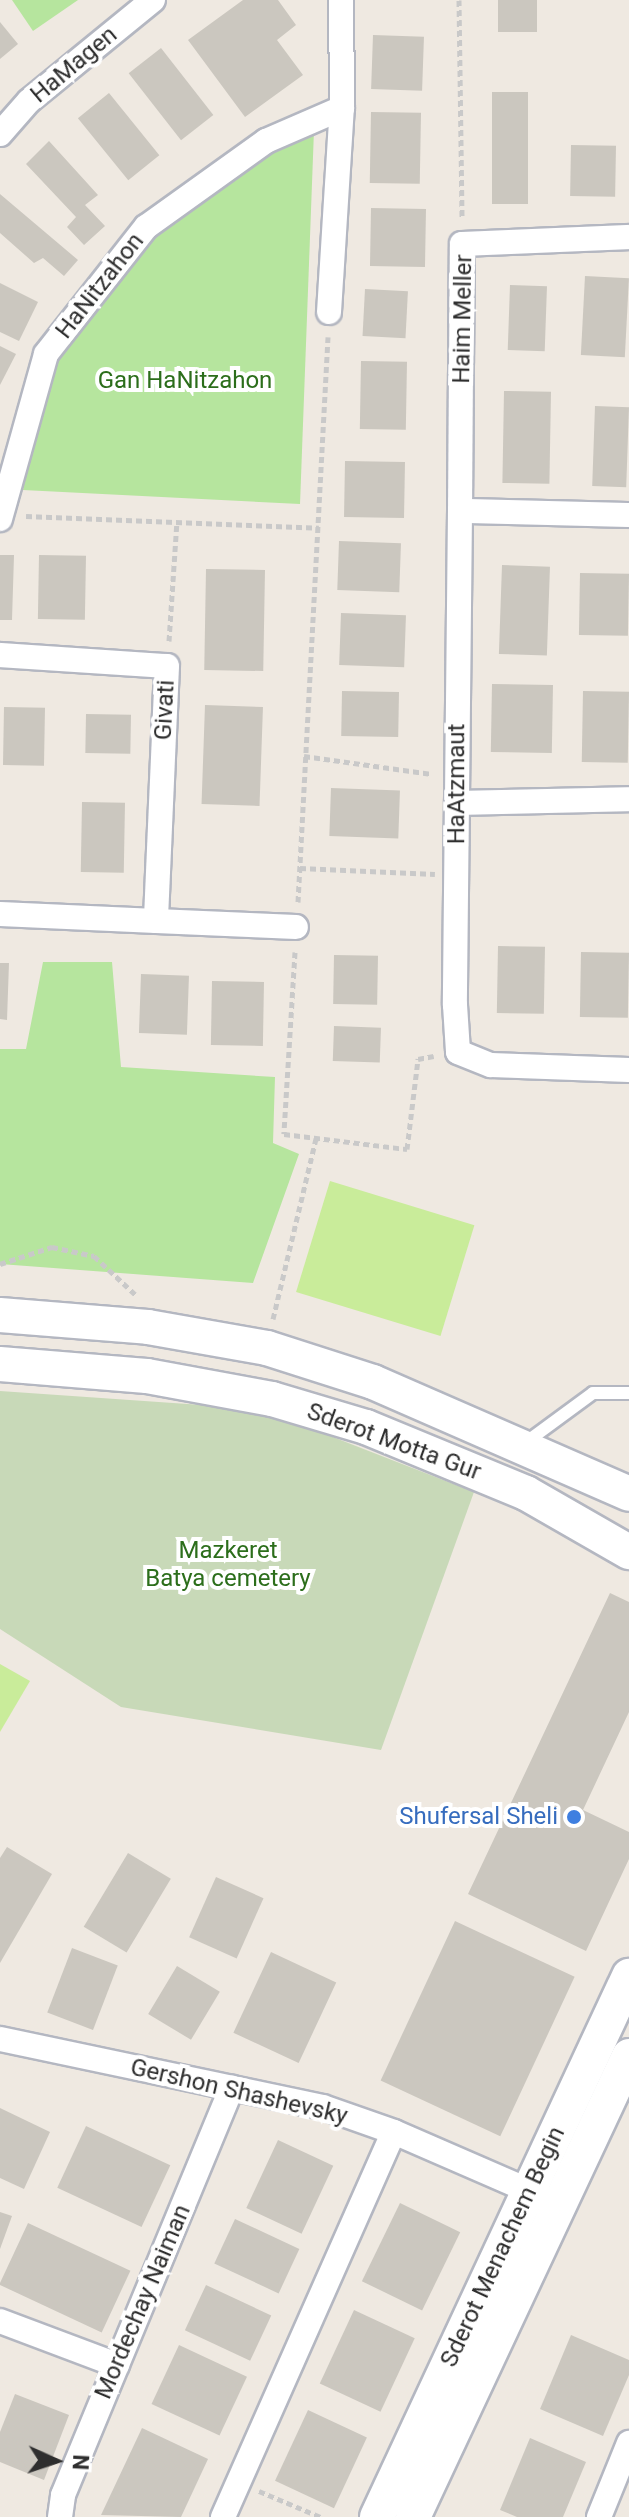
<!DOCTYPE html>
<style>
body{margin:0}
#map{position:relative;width:629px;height:2517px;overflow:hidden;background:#efe9e1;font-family:Roboto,sans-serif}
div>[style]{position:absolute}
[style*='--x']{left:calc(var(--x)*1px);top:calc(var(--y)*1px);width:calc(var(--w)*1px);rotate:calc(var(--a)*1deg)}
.green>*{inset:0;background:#b6e59e}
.cemetery>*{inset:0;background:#c8d9b8}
.pitch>*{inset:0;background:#c9ec9a;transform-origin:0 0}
.building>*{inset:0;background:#cbc7bf;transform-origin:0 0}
.path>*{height:5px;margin-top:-2.5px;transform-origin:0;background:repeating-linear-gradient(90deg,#c9c9c9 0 6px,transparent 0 10px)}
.roads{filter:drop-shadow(2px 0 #b4b7c1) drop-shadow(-2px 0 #b4b7c1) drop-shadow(0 2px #b4b7c1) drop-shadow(0 -2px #b4b7c1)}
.lane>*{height:12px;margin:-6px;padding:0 6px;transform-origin:6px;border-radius:6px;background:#fff}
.street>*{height:24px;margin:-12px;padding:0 12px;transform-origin:12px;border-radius:12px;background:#fff}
.secondary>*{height:34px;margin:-17px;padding:0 17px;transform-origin:17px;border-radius:17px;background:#fff}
.dots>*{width:22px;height:22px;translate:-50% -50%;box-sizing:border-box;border:4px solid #fff;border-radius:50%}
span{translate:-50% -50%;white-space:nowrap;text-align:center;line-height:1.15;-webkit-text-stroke:8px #fff;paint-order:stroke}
.street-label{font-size:24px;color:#2e2e2e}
.park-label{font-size:24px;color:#2c6e1b}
.shop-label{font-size:24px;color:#366cbe}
.right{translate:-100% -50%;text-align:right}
.north{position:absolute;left:16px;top:2421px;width:80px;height:80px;-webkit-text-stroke:6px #fff;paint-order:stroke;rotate:93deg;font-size:22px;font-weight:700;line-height:32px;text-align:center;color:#2e2e2e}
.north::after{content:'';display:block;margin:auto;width:28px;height:36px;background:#2e2e2e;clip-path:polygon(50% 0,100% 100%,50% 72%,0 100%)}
</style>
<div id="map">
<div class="green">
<i style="clip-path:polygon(12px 0,78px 0,33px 31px)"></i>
<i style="clip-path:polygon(314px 130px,300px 504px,23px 490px,50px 362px,151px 230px,269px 146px)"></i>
<i style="clip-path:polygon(43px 962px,112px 962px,121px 1067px,275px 1077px,273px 1143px,299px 1154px,253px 1283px,0 1264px,0 1049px,26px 1049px)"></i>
</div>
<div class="cemetery">
<i style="clip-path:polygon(0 1391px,261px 1409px,474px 1492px,381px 1750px,121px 1707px,0 1629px)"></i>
</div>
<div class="pitch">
<i style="left:330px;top:1181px;width:151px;height:116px;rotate:17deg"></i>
<i style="clip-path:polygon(0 1664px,30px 1681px,0 1732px)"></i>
</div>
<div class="building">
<i style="clip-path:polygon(243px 0,278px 0,296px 25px,277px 40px,303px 75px,245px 117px,188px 40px)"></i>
<i style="left:498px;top:0;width:39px;height:32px"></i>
<i style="clip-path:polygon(0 22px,18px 44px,0 59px)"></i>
<i style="left:373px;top:35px;width:51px;height:54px;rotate:2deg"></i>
<i style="left:161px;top:48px;width:85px;height:41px;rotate:52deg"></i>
<i style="left:492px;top:92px;width:36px;height:112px"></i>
<i style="left:109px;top:93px;width:80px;height:40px;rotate:51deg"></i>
<i style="left:371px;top:112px;width:50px;height:71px;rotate:1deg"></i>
<i style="clip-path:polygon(49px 141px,98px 195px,85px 205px,105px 226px,84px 245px,67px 227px,76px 217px,26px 164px)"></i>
<i style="left:571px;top:145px;width:45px;height:51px;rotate:1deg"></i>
<i style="clip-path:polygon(0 194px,78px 260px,64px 276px,43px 258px,34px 263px,0 233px)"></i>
<i style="left:371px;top:208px;width:55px;height:58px;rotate:1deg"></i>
<i style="left:585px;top:276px;width:44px;height:79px;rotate:3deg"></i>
<i style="clip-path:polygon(0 283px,38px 302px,19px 341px,0 332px)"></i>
<i style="left:510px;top:285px;width:37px;height:65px;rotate:2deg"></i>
<i style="left:365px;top:289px;width:43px;height:47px;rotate:3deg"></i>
<i style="clip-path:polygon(0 346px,16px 354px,0 385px)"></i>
<i style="left:361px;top:361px;width:46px;height:68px;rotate:1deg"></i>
<i style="left:504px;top:391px;width:47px;height:92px;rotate:1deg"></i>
<i style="left:595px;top:406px;width:34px;height:80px;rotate:2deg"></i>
<i style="left:345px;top:461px;width:60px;height:56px;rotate:1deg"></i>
<i style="left:339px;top:541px;width:62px;height:49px;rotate:2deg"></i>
<i style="clip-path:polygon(0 555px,14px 555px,12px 620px,0 620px)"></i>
<i style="left:39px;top:555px;width:47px;height:64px;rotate:1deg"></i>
<i style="left:502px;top:565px;width:48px;height:89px;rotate:2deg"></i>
<i style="left:206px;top:569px;width:59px;height:101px;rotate:1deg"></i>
<i style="left:580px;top:573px;width:49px;height:62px;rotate:1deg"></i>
<i style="left:341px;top:613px;width:65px;height:52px;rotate:2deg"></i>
<i style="left:492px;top:684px;width:61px;height:68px;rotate:1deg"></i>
<i style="left:342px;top:691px;width:57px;height:45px;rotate:1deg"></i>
<i style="left:583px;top:691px;width:46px;height:71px;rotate:1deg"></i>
<i style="left:205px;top:705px;width:58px;height:99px;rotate:2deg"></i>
<i style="left:4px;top:707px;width:41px;height:58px;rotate:1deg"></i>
<i style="left:86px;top:714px;width:45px;height:39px;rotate:1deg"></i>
<i style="left:331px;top:788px;width:69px;height:48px;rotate:2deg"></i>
<i style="left:82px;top:802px;width:43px;height:70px;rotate:1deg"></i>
<i style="left:498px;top:946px;width:47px;height:67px;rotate:1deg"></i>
<i style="left:581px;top:952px;width:48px;height:65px;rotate:1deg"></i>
<i style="left:334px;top:955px;width:44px;height:49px;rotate:1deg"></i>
<i style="clip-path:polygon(0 963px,9px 963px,7px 1020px,0 1019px)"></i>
<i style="left:141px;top:974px;width:48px;height:59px;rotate:2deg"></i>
<i style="left:212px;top:981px;width:52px;height:64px;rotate:1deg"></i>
<i style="left:334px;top:1026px;width:47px;height:35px;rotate:2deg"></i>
<i style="clip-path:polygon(610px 1593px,629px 1602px,629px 1712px,583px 1810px,629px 1832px,629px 1859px,586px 1951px,468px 1894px)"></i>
<i style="clip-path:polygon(7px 1847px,52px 1874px,0 1963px,0 1858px)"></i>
<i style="left:128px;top:1853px;width:50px;height:86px;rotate:31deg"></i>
<i style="left:216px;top:1877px;width:52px;height:66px;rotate:24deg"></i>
<i style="left:455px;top:1921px;width:132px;height:176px;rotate:25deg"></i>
<i style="left:72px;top:1948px;width:49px;height:69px;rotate:21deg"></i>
<i style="left:271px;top:1952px;width:72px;height:89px;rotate:25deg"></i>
<i style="left:177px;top:1966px;width:50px;height:56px;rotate:31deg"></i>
<i style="clip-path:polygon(0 2108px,50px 2132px,24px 2189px,0 2178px)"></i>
<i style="left:86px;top:2126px;width:93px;height:68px;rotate:25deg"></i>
<i style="left:278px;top:2140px;width:61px;height:75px;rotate:25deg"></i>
<i style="left:400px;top:2203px;width:67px;height:87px;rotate:26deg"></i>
<i style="clip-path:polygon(0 2212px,12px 2216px,0 2249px)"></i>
<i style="left:235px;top:2219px;width:71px;height:49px;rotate:25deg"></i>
<i style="left:28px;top:2223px;width:113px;height:68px;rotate:25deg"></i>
<i style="left:206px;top:2285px;width:72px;height:50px;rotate:25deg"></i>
<i style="left:354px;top:2310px;width:67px;height:81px;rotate:25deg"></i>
<i style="clip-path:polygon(571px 2335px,629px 2360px,629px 2375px,603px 2436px,540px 2409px)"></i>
<i style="left:179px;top:2345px;width:75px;height:65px;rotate:25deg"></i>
<i style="clip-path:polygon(15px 2394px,69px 2415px,44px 2480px,0 2462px,0 2432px)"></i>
<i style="left:308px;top:2410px;width:65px;height:78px;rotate:25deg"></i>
<i style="clip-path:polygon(142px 2428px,208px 2459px,181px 2517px,101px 2515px)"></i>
<i style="clip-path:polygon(530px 2438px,586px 2462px,563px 2517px,517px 2517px,500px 2510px)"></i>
</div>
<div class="path">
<i style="--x:459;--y:0;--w:219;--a:89.2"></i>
<i style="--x:26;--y:516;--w:293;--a:2.3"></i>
<i style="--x:169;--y:641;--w:119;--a:-86.2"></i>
<i style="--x:304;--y:756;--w:129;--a:8"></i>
<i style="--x:300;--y:868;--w:135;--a:2.5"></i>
<i style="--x:298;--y:902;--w:566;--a:-86.96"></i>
<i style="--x:295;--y:952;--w:182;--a:93.5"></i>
<i style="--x:284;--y:1134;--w:124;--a:7"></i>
<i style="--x:407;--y:1149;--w:91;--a:-83"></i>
<i style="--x:418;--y:1059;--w:16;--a:-11"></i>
<i style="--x:0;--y:1264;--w:55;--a:-18.1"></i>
<i style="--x:52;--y:1247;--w:43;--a:12.1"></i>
<i style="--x:94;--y:1256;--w:57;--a:42.9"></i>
<i style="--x:273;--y:1319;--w:186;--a:-76.6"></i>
<i style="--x:259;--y:2491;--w:67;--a:22.8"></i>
</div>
<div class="roads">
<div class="lane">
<i style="--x:525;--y:1443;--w:84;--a:-36.3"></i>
<i style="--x:593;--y:1393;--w:36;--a:0"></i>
</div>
<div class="street">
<i style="--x:0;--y:134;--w:44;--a:-48.7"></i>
<i style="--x:29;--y:101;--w:160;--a:-39.2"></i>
<i style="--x:329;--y:312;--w:204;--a:-86.4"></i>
<i style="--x:460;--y:511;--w:267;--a:-89.6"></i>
<i style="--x:462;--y:244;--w:167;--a:-2.4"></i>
<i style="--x:629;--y:515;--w:169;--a:-178.6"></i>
<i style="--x:460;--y:511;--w:494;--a:90.6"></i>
<i style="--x:455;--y:1005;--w:47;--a:86.3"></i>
<i style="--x:458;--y:1052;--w:35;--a:22"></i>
<i style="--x:491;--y:1065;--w:138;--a:2.1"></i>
<i style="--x:0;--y:519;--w:171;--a:-74.4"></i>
<i style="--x:46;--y:354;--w:162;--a:-51.8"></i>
<i style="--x:146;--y:227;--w:148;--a:-35.6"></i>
<i style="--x:266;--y:141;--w:83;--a:-23.5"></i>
<i style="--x:342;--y:108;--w:108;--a:-90.5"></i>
<i style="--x:0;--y:655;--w:167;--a:3.8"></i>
<i style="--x:167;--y:666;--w:255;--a:92.5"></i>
<i style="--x:156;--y:921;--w:156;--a:-177.4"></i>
<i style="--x:457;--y:803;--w:172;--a:-1.3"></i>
<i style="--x:156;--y:921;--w:140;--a:2.5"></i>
<i style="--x:0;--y:2039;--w:330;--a:11.9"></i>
<i style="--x:323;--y:2107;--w:75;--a:19.4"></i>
<i style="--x:394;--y:2132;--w:160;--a:23.5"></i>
<i style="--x:0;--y:2321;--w:125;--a:20.6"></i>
<i style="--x:60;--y:2517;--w:22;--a:-82"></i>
<i style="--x:63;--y:2495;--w:441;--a:-67.5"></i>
<i style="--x:223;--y:2517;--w:421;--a:-66.1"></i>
<i style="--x:599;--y:2517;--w:80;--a:-67.9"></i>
</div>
<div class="secondary">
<i style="--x:0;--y:1315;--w:148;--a:4.6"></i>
<i style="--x:148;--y:1327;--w:121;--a:10"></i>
<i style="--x:267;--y:1348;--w:111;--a:17.8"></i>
<i style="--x:373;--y:1382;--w:279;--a:23.6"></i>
<i style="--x:0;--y:1364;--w:147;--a:4.7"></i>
<i style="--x:147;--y:1376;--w:127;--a:10.4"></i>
<i style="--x:272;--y:1399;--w:98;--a:16.6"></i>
<i style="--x:366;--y:1427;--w:173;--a:22.4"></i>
<i style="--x:526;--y:1493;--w:119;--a:29.8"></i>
<i style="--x:377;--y:2517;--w:597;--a:-65.02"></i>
<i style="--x:413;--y:2517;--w:509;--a:-64.89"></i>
</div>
</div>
<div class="dots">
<i style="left:574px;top:1817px;background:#3f7fe0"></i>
</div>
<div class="street-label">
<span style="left:74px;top:65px;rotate:-40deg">HaMagen</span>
<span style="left:100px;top:286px;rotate:-52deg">HaNitzahon</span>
<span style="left:463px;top:319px;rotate:-89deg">Haim Meller</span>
<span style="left:165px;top:710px;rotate:-87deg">Givati</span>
<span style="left:457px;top:784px;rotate:-90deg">HaAtzmaut</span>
<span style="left:394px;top:1442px;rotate:20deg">Sderot Motta Gur</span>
<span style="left:239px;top:2092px;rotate:13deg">Gershon Shashevsky</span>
<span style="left:503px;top:2247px;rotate:-65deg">Sderot Menachem Begin</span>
<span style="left:143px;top:2302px;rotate:-67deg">Mordechay Naiman</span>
</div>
<div class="park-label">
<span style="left:185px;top:381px">Gan HaNitzahon</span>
<span style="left:228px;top:1565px">Mazkeret<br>Batya cemetery</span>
</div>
<div class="shop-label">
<span class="right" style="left:558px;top:1817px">Shufersal Sheli</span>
</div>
<div class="north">N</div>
</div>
